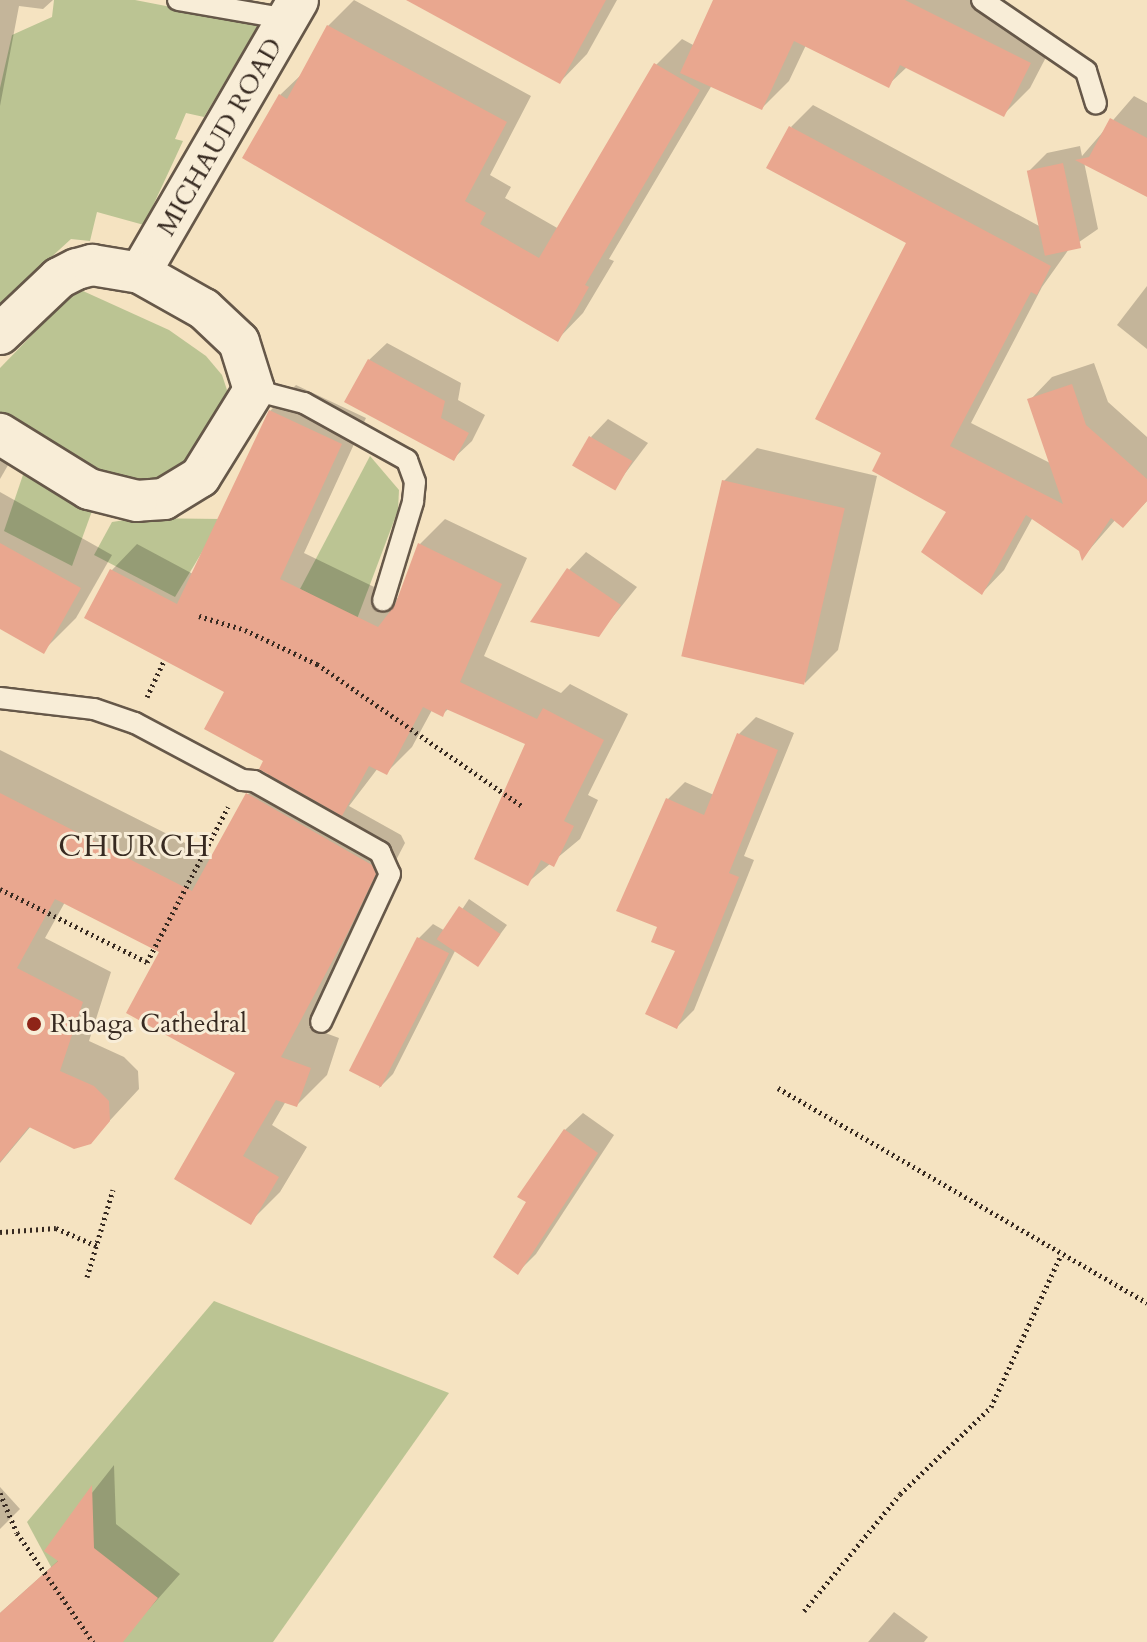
<!DOCTYPE html>
<style>
body{margin:0}
#map{position:relative;width:1147px;height:1642px;overflow:hidden;background:#f5e3c1;font-family:Cardo,serif}
div>[style]{position:absolute}
[style*='--x']{left:calc(var(--x)*1px);top:calc(var(--y)*1px);width:calc(var(--w)*1px);rotate:calc(var(--a)*1deg)}
.green>*{inset:0;background:#bbc493}
.shadow>*{inset:0;background:#0003}
.building>*{inset:0;background:#e9a78f;transform-origin:0 0}
.path>*{height:5px;margin-top:-2.5px;transform-origin:0;background:repeating-linear-gradient(90deg,#372a21 0 2px,transparent 0 6px)}
.roads{filter:drop-shadow(2px 0 #665849) drop-shadow(-2px 0 #665849) drop-shadow(0 2px #665849) drop-shadow(0 -2px #665849)}
.service>*{height:20px;margin:-10px;padding:0 10px;transform-origin:10px;border-radius:10px;background:#f8edd7}
.minor>*{height:40px;margin:-20px;padding:0 20px;transform-origin:20px;border-radius:20px;background:#f8edd7}
.dots>*{width:22px;height:22px;translate:-50% -50%;box-sizing:border-box;border:4px solid #f8edd7;border-radius:50%}
span{translate:-50% -50%;white-space:nowrap;text-align:center;line-height:1.15;-webkit-text-stroke:6px #f8edd7;paint-order:stroke}
.street-label{font-size:26px;color:#372a21}
.poi-label{font-size:26px;color:#372a21}
.left{translate:0 -50%;text-align:left}
.quarter-label{font-size:30px;color:#372a21;letter-spacing:2px}
</style>
<div id="map">
<div class="green">
<i style="clip-path:polygon(54px 0,135px 0,259px 24px,204px 117px,186px 113px,175px 139px,183px 141px,144px 225px,97px 212px,90px 241px,71px 239px,0 304px,0 88px,12px 35px,52px 17px)"></i>
<i style="clip-path:polygon(83px 291px,169px 330px,206px 356px,222px 375px,229px 396px,177px 485px,103px 480px,0 420px,0 368px,69px 297px)"></i>
<i style="clip-path:polygon(370px 456px,399px 490px,398px 510px,357px 619px,300px 589px)"></i>
<i style="clip-path:polygon(26px 466px,85px 498px,92px 511px,72px 566px,4px 531px)"></i>
<i style="clip-path:polygon(138px 518px,222px 519px,175px 597px,94px 555px,112px 522px)"></i>
<i style="clip-path:polygon(214px 1301px,449px 1393px,273px 1642px,110px 1642px,71px 1604px,27px 1522px)"></i>
</div>
<div class="shadow">
<i style="clip-path:polygon(0 0,53px 0,43px 9px,19px 6px,0 106px)"></i>
<i style="clip-path:polygon(354px 0,531px 96px,490px 175px,511px 187px,505px 198px,559px 229px,656px 65px,682px 39px,695px 46px,715px 0,985px 0,1057px 36px,1030px 88px,1003px 115px,907px 67px,888px 85px,806px 45px,789px 81px,762px 108px,712px 85px,609px 259px,614px 261px,583px 313px,558px 339px,280px 95px,304px 72px,328px 26px)"></i>
<i style="clip-path:polygon(410px 0,617px 0,587px 54px,560px 82px)"></i>
<i style="clip-path:polygon(1134px 96px,1147px 103px,1147px 195px,1084px 162px,1098px 229px,1069px 249px,1042px 287px,971px 423px,1052px 464px,1030px 400px,1052px 377px,1094px 363px,1108px 402px,1147px 437px,1147px 501px,1123px 526px,1116px 519px,1083px 557px,1081px 550px,1033px 517px,1004px 570px,982px 593px,949px 511px,884px 452px,909px 242px,791px 127px,813px 105px,1041px 227px,1029px 171px,1047px 153px,1080px 146px,1082px 156px)"></i>
<i style="clip-path:polygon(1147px 286px,1147px 349px,1117px 325px)"></i>
<i style="clip-path:polygon(387px 343px,461px 383px,458px 400px,485px 415px,472px 441px,454px 458px,369px 360px)"></i>
<i style="clip-path:polygon(296px 385px,366px 418px,304px 553px,399px 599px,420px 544px,445px 519px,527px 558px,484px 656px,561px 693px,570px 684px,628px 714px,588px 795px,598px 800px,580px 839px,527px 883px,528px 743px,449px 708px,442px 715px,432px 710px,412px 747px,386px 773px,378px 768px,349px 806px,401px 835px,405px 843px,309px 1027px,339px 1038px,327px 1075px,297px 1105px,286px 1101px,272px 1125px,307px 1147px,280px 1192px,250px 1222px,176px 1178px,237px 1072px,162px 951px,65px 902px,45px 938px,111px 972px,89px 1041px,124px 1057px,138px 1071px,139px 1089px,90px 1142px,31px 1126px,0 1163px,0 750px,213px 857px,247px 795px,269px 773px,266px 760px,227px 692px,87px 617px,112px 570px,137px 544px,193px 574px,270px 411px)"></i>
<i style="clip-path:polygon(608px 419px,648px 443px,614px 488px,591px 437px)"></i>
<i style="clip-path:polygon(757px 448px,877px 476px,838px 650px,805px 683px,724px 481px)"></i>
<i style="clip-path:polygon(0 454px,11px 460px,0 479px)"></i>
<i style="clip-path:polygon(0 492px,112px 555px,76px 618px,43px 651px,0 627px)"></i>
<i style="clip-path:polygon(586px 552px,637px 587px,598px 635px,569px 570px)"></i>
<i style="clip-path:polygon(756px 717px,794px 733px,744px 856px,754px 860px,694px 1010px,677px 1027px,677px 950px,660px 926px,619px 910px,668px 799px,685px 782px,714px 795px,739px 734px)"></i>
<i style="clip-path:polygon(469px 899px,507px 925px,479px 963px,456px 949px,393px 1074px,379px 1088px,419px 938px,433px 924px,447px 932px)"></i>
<i style="clip-path:polygon(583px 1113px,614px 1135px,536px 1254px,518px 1272px,529px 1202px,565px 1130px)"></i>
<i style="clip-path:polygon(114px 1465px,116px 1524px,180px 1574px,124px 1637px,0 1642px,0 1613px,59px 1560px,47px 1550px)"></i>
<i style="clip-path:polygon(0 1487px,20px 1509px,0 1529px)"></i>
<i style="clip-path:polygon(894px 1612px,928px 1637px,924px 1642px,868px 1642px)"></i>
</div>
<div class="building">
<i style="clip-path:polygon(406px 0,606px 0,560px 84px)"></i>
<i style="clip-path:polygon(713px 0,905px 0,1031px 63px,1004px 117px,900px 65px,889px 88px,794px 41px,762px 110px,680px 73px)"></i>
<i style="clip-path:polygon(327px 25px,507px 122px,465px 201px,486px 213px,480px 224px,539px 258px,654px 63px,700px 90px,585px 285px,589px 287px,558px 342px,242px 158px,279px 94px,287px 99px)"></i>
<i style="clip-path:polygon(1110px 118px,1147px 138px,1147px 197px,1075px 160px,1089px 157px)"></i>
<i style="clip-path:polygon(789px 126px,1051px 266px,1037px 295px,1031px 292px,950px 446px,1063px 504px,1027px 399px,1072px 384px,1086px 425px,1147px 479px,1147px 501px,1123px 528px,1111px 518px,1082px 561px,1079px 551px,1026px 515px,982px 595px,921px 552px,946px 512px,872px 471px,881px 453px,815px 419px,906px 243px,766px 168px)"></i>
<i style="left:1063px;top:163px;width:87px;height:37px;rotate:78deg"></i>
<i style="clip-path:polygon(368px 359px,445px 401px,441px 418px,469px 433px,454px 461px,344px 402px)"></i>
<i style="clip-path:polygon(269px 410px,342px 444px,280px 579px,378px 627px,395px 605px,418px 543px,502px 584px,460px 682px,537px 719px,543px 708px,604px 740px,564px 821px,574px 826px,554px 867px,541px 860px,528px 886px,474px 859px,525px 744px,446px 709px,443px 717px,423px 707px,387px 775px,369px 766px,342px 816px,259px 769px,263px 761px,204px 729px,224px 692px,84px 618px,110px 569px,177px 604px)"></i>
<i style="left:589px;top:436px;width:50px;height:34px;rotate:30deg"></i>
<i style="left:722px;top:480px;width:126px;height:181px;rotate:13deg"></i>
<i style="clip-path:polygon(0 543px,81px 588px,44px 654px,0 629px)"></i>
<i style="clip-path:polygon(567px 568px,621px 605px,599px 637px,530px 622px)"></i>
<i style="clip-path:polygon(737px 733px,778px 750px,729px 873px,739px 877px,677px 1029px,645px 1014px,675px 951px,651px 942px,657px 927px,616px 911px,666px 798px,704px 815px)"></i>
<i style="clip-path:polygon(0 793px,192px 891px,246px 793px,372px 865px,376px 874px,348px 932px,281px 1057px,311px 1068px,297px 1107px,276px 1100px,243px 1156px,279px 1177px,251px 1225px,174px 1179px,235px 1073px,126px 1013px,159px 952px,55px 899px,17px 968px,83px 1002px,60px 1071px,94px 1086px,109px 1101px,110px 1121px,91px 1144px,74px 1149px,29px 1127px,0 1162px)"></i>
<i style="left:459px;top:906px;width:50px;height:40px;rotate:34deg"></i>
<i style="left:417px;top:937px;width:36px;height:150px;rotate:27deg"></i>
<i style="clip-path:polygon(564px 1129px,598px 1153px,518px 1275px,493px 1257px,526px 1202px,517px 1197px)"></i>
<i style="clip-path:polygon(92px 1485px,94px 1548px,158px 1598px,123px 1642px,0 1642px,0 1613px,58px 1561px,44px 1551px)"></i>
</div>
<div class="path">
<i style="--x:199;--y:616;--w:48;--a:16.9"></i>
<i style="--x:245;--y:630;--w:80;--a:25.3"></i>
<i style="--x:317;--y:664;--w:249;--a:34.7"></i>
<i style="--x:147;--y:697;--w:40;--a:-65"></i>
<i style="--x:0;--y:889;--w:164;--a:26.4"></i>
<i style="--x:147;--y:962;--w:175;--a:-62.4"></i>
<i style="--x:778;--y:1088;--w:427;--a:30.2"></i>
<i style="--x:0;--y:1232;--w:56;--a:-4.1"></i>
<i style="--x:56;--y:1228;--w:45;--a:23.7"></i>
<i style="--x:87;--y:1277;--w:91;--a:-73.4"></i>
<i style="--x:0;--y:1493;--w:43;--a:67"></i>
<i style="--x:17;--y:1533;--w:133;--a:55.1"></i>
<i style="--x:804;--y:1611;--w:151;--a:-50.6"></i>
<i style="--x:900;--y:1494;--w:126;--a:-43.7"></i>
<i style="--x:991;--y:1407;--w:167;--a:-65.3"></i>
</div>
<div class="roads">
<div class="service">
<i style="--x:178;--y:0;--w:112;--a:9.8"></i>
<i style="--x:982;--y:0;--w:126;--a:34.3"></i>
<i style="--x:1086;--y:71;--w:34;--a:73"></i>
<i style="--x:254;--y:390;--w:52;--a:14.6"></i>
<i style="--x:304;--y:403;--w:118;--a:29"></i>
<i style="--x:407;--y:460;--w:23;--a:70"></i>
<i style="--x:415;--y:482;--w:20;--a:96"></i>
<i style="--x:413;--y:502;--w:103;--a:106.9"></i>
<i style="--x:0;--y:698;--w:95;--a:6.7"></i>
<i style="--x:94;--y:709;--w:43;--a:18.9"></i>
<i style="--x:135;--y:723;--w:121;--a:28"></i>
<i style="--x:242;--y:780;--w:12;--a:5"></i>
<i style="--x:254;--y:781;--w:145;--a:29.4"></i>
<i style="--x:380;--y:852;--w:24;--a:66"></i>
<i style="--x:390;--y:874;--w:163;--a:115"></i>
</div>
<div class="minor">
<i style="--x:140;--y:273;--w:315;--a:-59.9"></i>
<i style="--x:0;--y:334;--w:81;--a:-43.5"></i>
<i style="--x:59;--y:278;--w:20;--a:-27"></i>
<i style="--x:77;--y:269;--w:16;--a:-15"></i>
<i style="--x:92;--y:265;--w:49;--a:9.5"></i>
<i style="--x:140;--y:273;--w:73;--a:29.4"></i>
<i style="--x:204;--y:309;--w:48;--a:43.3"></i>
<i style="--x:239;--y:342;--w:50;--a:72.6"></i>
<i style="--x:254;--y:390;--w:102;--a:121.8"></i>
<i style="--x:200;--y:477;--w:42;--a:148.6"></i>
<i style="--x:164;--y:499;--w:27;--a:176"></i>
<i style="--x:137;--y:501;--w:49;--a:-166"></i>
<i style="--x:89;--y:489;--w:105;--a:-148.3"></i>
</div>
</div>
<div class="dots">
<i style="left:34px;top:1024px;background:#8f2418"></i>
</div>
<div class="street-label">
<span style="left:220px;top:137px;rotate:-60deg">MICHAUD ROAD</span>
</div>
<div class="poi-label">
<span class="left" style="left:50px;top:1024px">Rubaga Cathedral</span>
</div>
<div class="quarter-label">
<span style="left:135px;top:847px">CHURCH</span>
</div>
</div>
